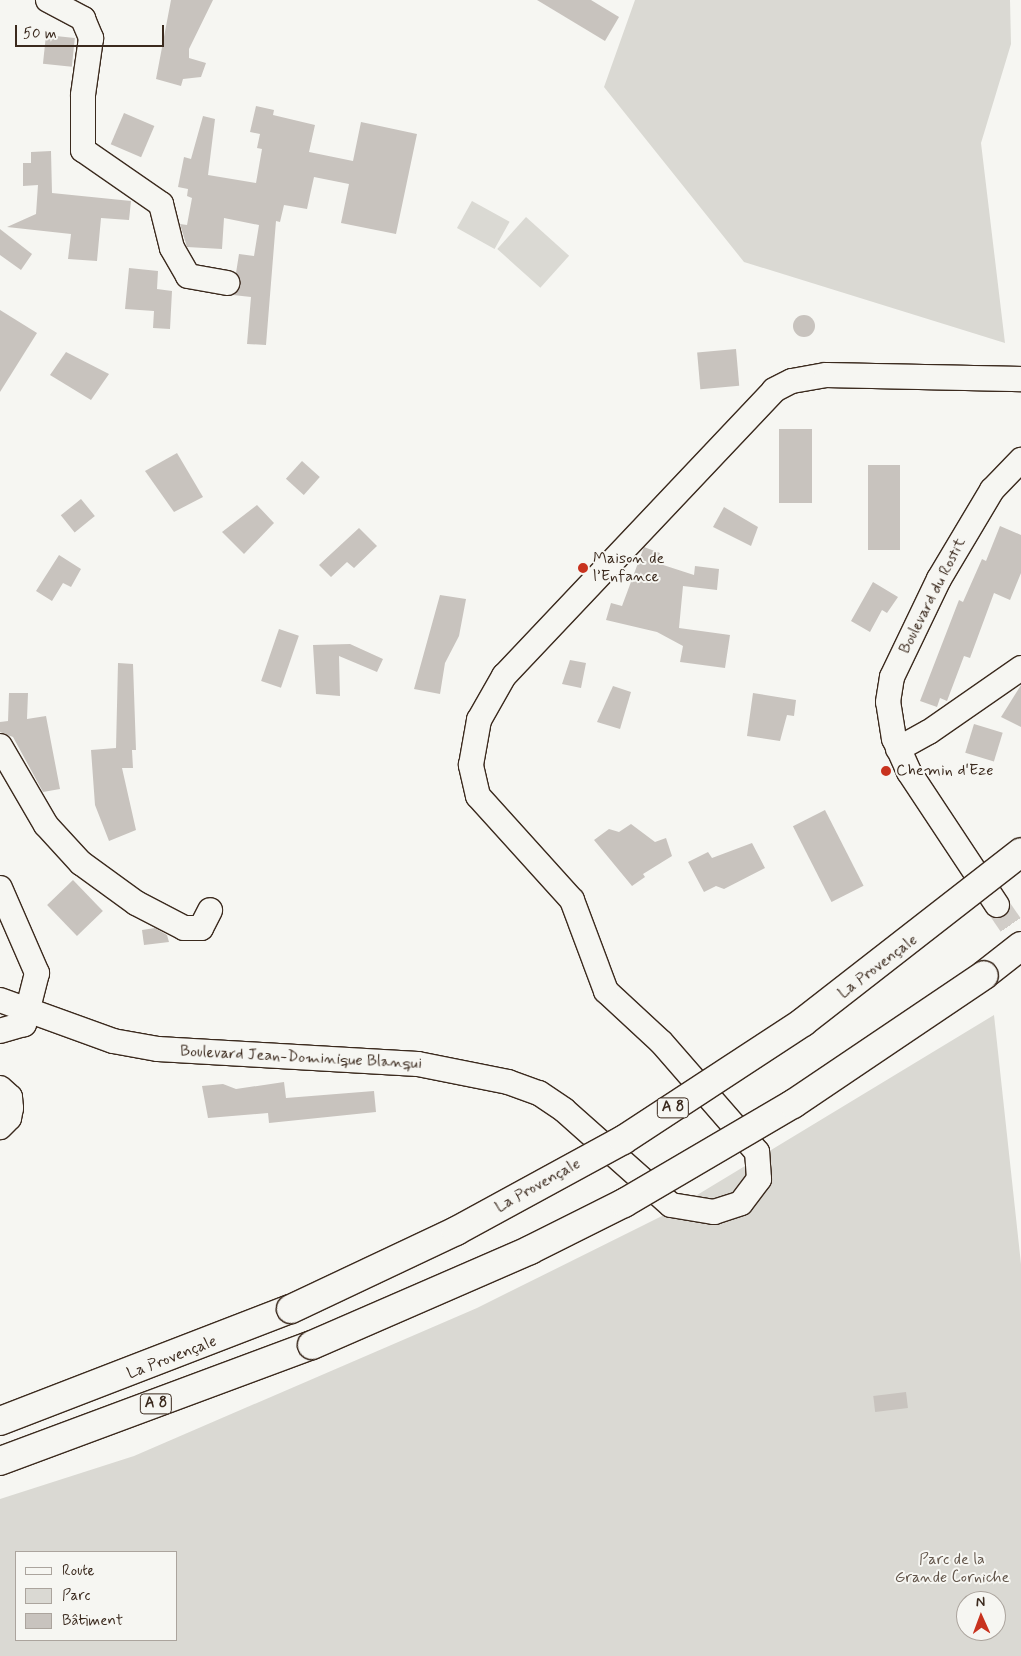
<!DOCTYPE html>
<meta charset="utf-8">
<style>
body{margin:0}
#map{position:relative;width:1021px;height:1656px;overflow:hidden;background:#f6f6f2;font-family:Mynerve,sans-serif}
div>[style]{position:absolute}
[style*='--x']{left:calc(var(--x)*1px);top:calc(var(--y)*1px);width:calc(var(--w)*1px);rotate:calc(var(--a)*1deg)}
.green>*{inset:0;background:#dad9d3;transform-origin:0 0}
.building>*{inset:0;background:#c8c3be;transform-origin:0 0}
.round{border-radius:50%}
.minor-tunnel>*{height:24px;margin-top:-12px;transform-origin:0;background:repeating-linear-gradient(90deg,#d1cdc8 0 24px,transparent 0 36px)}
.roads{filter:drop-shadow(1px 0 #3b2a1e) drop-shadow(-1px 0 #3b2a1e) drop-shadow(0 1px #3b2a1e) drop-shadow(0 -1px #3b2a1e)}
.minor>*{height:24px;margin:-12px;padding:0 12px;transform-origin:12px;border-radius:12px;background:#f6f6f2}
.highway>*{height:28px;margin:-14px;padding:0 14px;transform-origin:14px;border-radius:14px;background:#f6f6f2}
.bridges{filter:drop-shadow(1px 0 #3b2a1e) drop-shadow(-1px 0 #3b2a1e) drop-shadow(0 1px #3b2a1e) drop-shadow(0 -1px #3b2a1e)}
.highway-bridge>*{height:28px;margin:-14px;padding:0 14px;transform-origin:14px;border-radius:14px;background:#f6f6f2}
.dots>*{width:14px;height:14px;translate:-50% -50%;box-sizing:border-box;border:2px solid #f6f6f2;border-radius:50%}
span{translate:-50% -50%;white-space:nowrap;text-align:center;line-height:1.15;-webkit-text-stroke:4px #f6f6f2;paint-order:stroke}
.shield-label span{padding:1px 4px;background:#f6f6f2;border:1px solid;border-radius:4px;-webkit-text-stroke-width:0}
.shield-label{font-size:15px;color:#3b2a1e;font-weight:700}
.poi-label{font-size:16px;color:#3b2a1e}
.left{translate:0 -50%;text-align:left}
.street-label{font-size:16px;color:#3b2a1e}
.park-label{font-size:16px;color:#63564b}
.legend{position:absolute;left:15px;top:1551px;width:162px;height:90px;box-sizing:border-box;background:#f6f6f2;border:1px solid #aba49d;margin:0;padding:6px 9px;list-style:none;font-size:15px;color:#3b2a1e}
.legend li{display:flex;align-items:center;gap:10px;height:25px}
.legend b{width:25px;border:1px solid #aba49d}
.north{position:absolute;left:956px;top:1591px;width:50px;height:50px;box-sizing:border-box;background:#f6f6f2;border:1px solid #aba49d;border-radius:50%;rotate:358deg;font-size:14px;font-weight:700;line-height:20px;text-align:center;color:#3b2a1e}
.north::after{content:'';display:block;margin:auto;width:18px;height:22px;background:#c8321e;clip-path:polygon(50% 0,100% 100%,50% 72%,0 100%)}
.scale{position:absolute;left:15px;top:25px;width:149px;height:22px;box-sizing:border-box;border:2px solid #3b2a1e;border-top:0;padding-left:6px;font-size:15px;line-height:18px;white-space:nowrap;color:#3b2a1e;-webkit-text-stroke:4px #f6f6f2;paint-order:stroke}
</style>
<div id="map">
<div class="green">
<i style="clip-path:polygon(635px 0,1010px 0,1011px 44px,981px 143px,1005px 343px,744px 262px,604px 87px)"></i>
<i style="left:472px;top:201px;width:43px;height:31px;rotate:29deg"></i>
<i style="left:526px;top:217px;width:58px;height:43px;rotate:42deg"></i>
<i style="clip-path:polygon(evenodd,994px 1015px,1021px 1264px,1021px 1656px,0 1656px,0 1499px,134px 1456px,477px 1308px,664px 1215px,994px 1015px,16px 1552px,176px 1552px,176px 1640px,16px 1640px,16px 1552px,994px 1015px,966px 1601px,996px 1601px,996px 1631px,966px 1631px,966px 1601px)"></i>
</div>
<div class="building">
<i style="clip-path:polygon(171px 0,213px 0,189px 49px,189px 58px,206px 63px,201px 77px,183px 79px,181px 86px,156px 79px)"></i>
<i style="clip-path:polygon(537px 0,591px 0,619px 17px,605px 41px)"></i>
<i style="left:46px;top:35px;width:29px;height:29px;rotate:6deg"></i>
<i style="clip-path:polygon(256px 106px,274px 110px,273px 115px,315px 125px,309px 152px,353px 161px,361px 122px,417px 134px,396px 234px,341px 223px,349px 184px,314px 177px,307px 209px,284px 205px,280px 222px,276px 221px,266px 345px,247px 344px,251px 297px,233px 295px,241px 285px,236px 273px,239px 254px,254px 256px,259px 225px,224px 218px,222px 249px,187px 247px,180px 224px,187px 225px,192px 198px,187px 196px,188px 189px,178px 187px,184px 157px,191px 159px,203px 116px,215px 119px,208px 175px,256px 183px,262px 149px,257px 148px,260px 134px,250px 132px)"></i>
<i style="left:124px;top:113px;width:33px;height:34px;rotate:23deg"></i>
<i style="clip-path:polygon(51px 151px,52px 193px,131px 201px,129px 220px,101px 218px,97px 261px,68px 259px,71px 234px,7px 227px,36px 214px,38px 185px,23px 186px,23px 163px,31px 163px,31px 152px)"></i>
<i style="clip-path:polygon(0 229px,32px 254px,21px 270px,0 255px)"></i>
<i style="clip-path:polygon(129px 268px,158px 271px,157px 289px,172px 291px,170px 329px,153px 328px,154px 311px,125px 309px)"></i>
<i style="clip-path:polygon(0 310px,37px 333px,0 392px)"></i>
<i class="round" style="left:793px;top:315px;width:22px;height:22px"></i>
<i style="left:736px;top:349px;width:37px;height:39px;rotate:85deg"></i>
<i style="clip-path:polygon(66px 352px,109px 374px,91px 400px,50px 375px)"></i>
<i style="left:779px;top:429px;width:33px;height:74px"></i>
<i style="clip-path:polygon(177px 453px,203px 497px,174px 512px,145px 471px)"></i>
<i style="left:302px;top:461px;width:24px;height:24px;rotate:42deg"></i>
<i style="left:868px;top:465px;width:32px;height:85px"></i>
<i style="left:81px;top:499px;width:22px;height:26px;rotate:51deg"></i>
<i style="clip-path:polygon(257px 505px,274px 523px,244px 554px,222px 532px)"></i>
<i style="clip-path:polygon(724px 507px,758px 527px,751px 546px,713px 527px)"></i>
<i style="clip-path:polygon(1000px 526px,1021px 535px,1021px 573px,1010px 600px,994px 593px,970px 658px,964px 656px,947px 701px,940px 698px,937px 707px,920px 701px,959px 600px,963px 602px,982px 559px,986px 561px)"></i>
<i style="clip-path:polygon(359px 528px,377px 546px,354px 568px,347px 562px,331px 577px,319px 565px)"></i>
<i style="clip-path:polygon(644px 547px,660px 553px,657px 563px,694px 575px,695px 566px,719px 569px,717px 590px,683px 586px,679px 628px,730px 635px,725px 668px,680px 662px,683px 646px,657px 632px,606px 620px,611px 603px,622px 606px)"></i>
<i style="clip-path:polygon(59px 555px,81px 569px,71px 587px,63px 583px,52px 601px,36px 591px)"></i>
<i style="clip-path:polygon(873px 582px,898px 597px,887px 613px,882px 610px,870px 632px,851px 621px)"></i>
<i style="clip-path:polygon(440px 595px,466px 599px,459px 636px,445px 663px,440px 694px,414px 689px)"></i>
<i style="left:279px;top:629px;width:21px;height:55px;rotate:19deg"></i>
<i style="clip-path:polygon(350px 644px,383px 659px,377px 672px,339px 656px,340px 696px,316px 694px,313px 645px)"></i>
<i style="clip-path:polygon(570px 660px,586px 663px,581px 688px,562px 684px)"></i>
<i style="clip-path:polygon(118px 663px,133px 664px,136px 750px,132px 750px,133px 768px,122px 768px,136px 830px,109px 841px,95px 805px,91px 750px,116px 748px)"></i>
<i style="clip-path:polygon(1021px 685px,1021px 727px,1001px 717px)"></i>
<i style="clip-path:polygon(613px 686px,631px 692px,620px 729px,597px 722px)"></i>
<i style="clip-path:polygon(9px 693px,28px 693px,27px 719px,46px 716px,60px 789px,43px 792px,13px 737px,0 732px,0 722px,8px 721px)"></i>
<i style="clip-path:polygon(753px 693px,796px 700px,794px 716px,787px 715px,780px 741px,747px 736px)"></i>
<i style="left:974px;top:724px;width:30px;height:30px;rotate:17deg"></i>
<i style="left:825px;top:810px;width:85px;height:36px;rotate:63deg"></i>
<i style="clip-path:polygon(631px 824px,655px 842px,666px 838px,672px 856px,643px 874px,645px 877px,632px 886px,594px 840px,609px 829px,619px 832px)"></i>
<i style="clip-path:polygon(752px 843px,765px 868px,724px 889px,716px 886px,704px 892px,688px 862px,708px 852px,712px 858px)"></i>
<i style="left:73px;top:880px;width:43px;height:36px;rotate:46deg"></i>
<i style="clip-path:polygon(155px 928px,167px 935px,169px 942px,144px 945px,142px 930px)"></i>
<i style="clip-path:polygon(284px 1082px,286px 1098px,374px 1091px,376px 1112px,269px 1123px,268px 1113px,208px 1118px,202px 1086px,223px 1084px,236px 1089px)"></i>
<i style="left:906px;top:1392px;width:16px;height:33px;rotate:83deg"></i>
</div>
<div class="minor-tunnel">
<i style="--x:997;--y:905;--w:42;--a:55.6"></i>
</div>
<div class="roads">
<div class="minor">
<i style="--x:48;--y:0;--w:40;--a:28"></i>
<i style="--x:83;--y:19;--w:21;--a:67"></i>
<i style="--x:91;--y:38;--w:58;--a:98"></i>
<i style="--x:83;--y:95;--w:55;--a:90"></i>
<i style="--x:83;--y:150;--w:95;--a:34.7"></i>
<i style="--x:161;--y:204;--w:45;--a:76"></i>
<i style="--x:172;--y:248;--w:32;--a:60"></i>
<i style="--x:188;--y:276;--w:40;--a:10"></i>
<i style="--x:0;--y:746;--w:91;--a:59.8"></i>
<i style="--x:46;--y:825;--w:52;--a:47.4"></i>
<i style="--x:81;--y:863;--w:68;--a:36"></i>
<i style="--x:136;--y:903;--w:54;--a:27.5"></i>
<i style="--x:184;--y:928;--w:17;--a:0"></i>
<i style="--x:201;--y:928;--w:20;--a:-63"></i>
<i style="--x:898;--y:749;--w:35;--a:-29"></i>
<i style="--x:929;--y:732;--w:112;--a:-34.8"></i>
<i style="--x:0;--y:888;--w:93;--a:66.5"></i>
<i style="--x:37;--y:973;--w:53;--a:104.3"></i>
<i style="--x:24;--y:1024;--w:25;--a:164"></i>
<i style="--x:997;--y:905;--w:159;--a:-123.5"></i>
<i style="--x:909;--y:772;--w:36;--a:-114"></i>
<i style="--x:894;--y:739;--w:37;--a:-99"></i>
<i style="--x:888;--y:702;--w:25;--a:-81"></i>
<i style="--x:892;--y:677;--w:109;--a:-64.4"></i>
<i style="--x:939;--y:579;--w:104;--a:-59.2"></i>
<i style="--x:992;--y:490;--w:42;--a:-46"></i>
<i style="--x:0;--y:1000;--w:120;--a:19.9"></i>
<i style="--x:113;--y:1041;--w:46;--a:10.1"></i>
<i style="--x:158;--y:1049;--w:260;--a:3.3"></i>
<i style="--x:418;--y:1064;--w:92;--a:11.3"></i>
<i style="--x:508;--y:1082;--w:33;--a:20"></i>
<i style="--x:539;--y:1093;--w:30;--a:34"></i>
<i style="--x:564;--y:1110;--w:143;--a:41.6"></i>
<i style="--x:671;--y:1205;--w:44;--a:9.2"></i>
<i style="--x:714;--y:1212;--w:28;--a:-18"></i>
<i style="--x:741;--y:1203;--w:30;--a:-53"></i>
<i style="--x:759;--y:1179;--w:27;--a:-94"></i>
<i style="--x:757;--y:1152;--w:146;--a:-131.1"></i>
<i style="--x:661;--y:1042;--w:75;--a:-137.2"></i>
<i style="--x:606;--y:991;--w:97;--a:-110.5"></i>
<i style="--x:572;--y:900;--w:140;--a:-132.1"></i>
<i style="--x:478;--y:796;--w:32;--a:-103"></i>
<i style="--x:471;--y:765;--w:46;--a:-79.9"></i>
<i style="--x:479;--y:720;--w:51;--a:-60.4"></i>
<i style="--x:504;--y:676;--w:393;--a:-46.6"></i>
<i style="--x:774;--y:390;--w:20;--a:-27"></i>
<i style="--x:792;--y:381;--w:35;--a:-10"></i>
<i style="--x:826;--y:375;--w:195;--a:1.2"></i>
<i style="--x:0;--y:1088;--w:13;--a:42"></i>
<i style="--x:10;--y:1097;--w:11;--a:85"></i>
<i style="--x:11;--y:1108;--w:10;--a:101"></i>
<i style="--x:9;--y:1118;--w:13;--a:135"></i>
</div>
<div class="highway">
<i style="--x:984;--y:975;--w:47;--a:-38.1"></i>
<i style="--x:0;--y:1421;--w:312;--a:-21.1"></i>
<i style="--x:0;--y:1461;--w:333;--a:-20.4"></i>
</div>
</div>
<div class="bridges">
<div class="highway-bridge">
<i style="--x:291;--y:1309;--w:183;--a:-25.3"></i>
<i style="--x:456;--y:1231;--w:190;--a:-28.6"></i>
<i style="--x:623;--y:1140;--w:215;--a:-33.2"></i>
<i style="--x:803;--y:1022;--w:276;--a:-37.9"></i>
<i style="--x:312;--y:1345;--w:238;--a:-23.5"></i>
<i style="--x:530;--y:1250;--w:105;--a:-26.6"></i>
<i style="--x:624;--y:1203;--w:196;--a:-30.4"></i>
<i style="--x:793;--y:1104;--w:230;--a:-34"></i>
</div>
</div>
<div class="dots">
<i style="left:583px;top:568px;background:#c8321e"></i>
<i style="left:886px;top:771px;background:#c8321e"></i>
</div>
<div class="shield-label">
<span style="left:673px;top:1108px">A 8</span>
<span style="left:156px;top:1404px">A 8</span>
</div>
<div class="poi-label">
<span class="left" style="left:593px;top:568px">Maison de<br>l’Enfance</span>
<span class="left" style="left:896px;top:771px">Chemin d'Eze</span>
</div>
<div class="street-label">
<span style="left:933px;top:596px;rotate:-63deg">Boulevard du Rostit</span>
<span style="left:878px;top:967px;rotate:-37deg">La Provençale</span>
<span style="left:301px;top:1058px;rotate:3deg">Boulevard Jean-Dominique Blanqui</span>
<span style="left:538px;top:1186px;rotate:-29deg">La Provençale</span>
<span style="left:172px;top:1358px;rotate:-21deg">La Provençale</span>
</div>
<div class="park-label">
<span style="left:952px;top:1569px">Parc de la<br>Grande Corniche</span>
</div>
<ul class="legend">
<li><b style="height:6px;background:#f6f6f2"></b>Route</li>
<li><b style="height:14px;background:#dad9d3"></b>Parc</li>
<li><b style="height:14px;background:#c8c3be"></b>Bâtiment</li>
</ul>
<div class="north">N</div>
<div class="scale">50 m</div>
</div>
